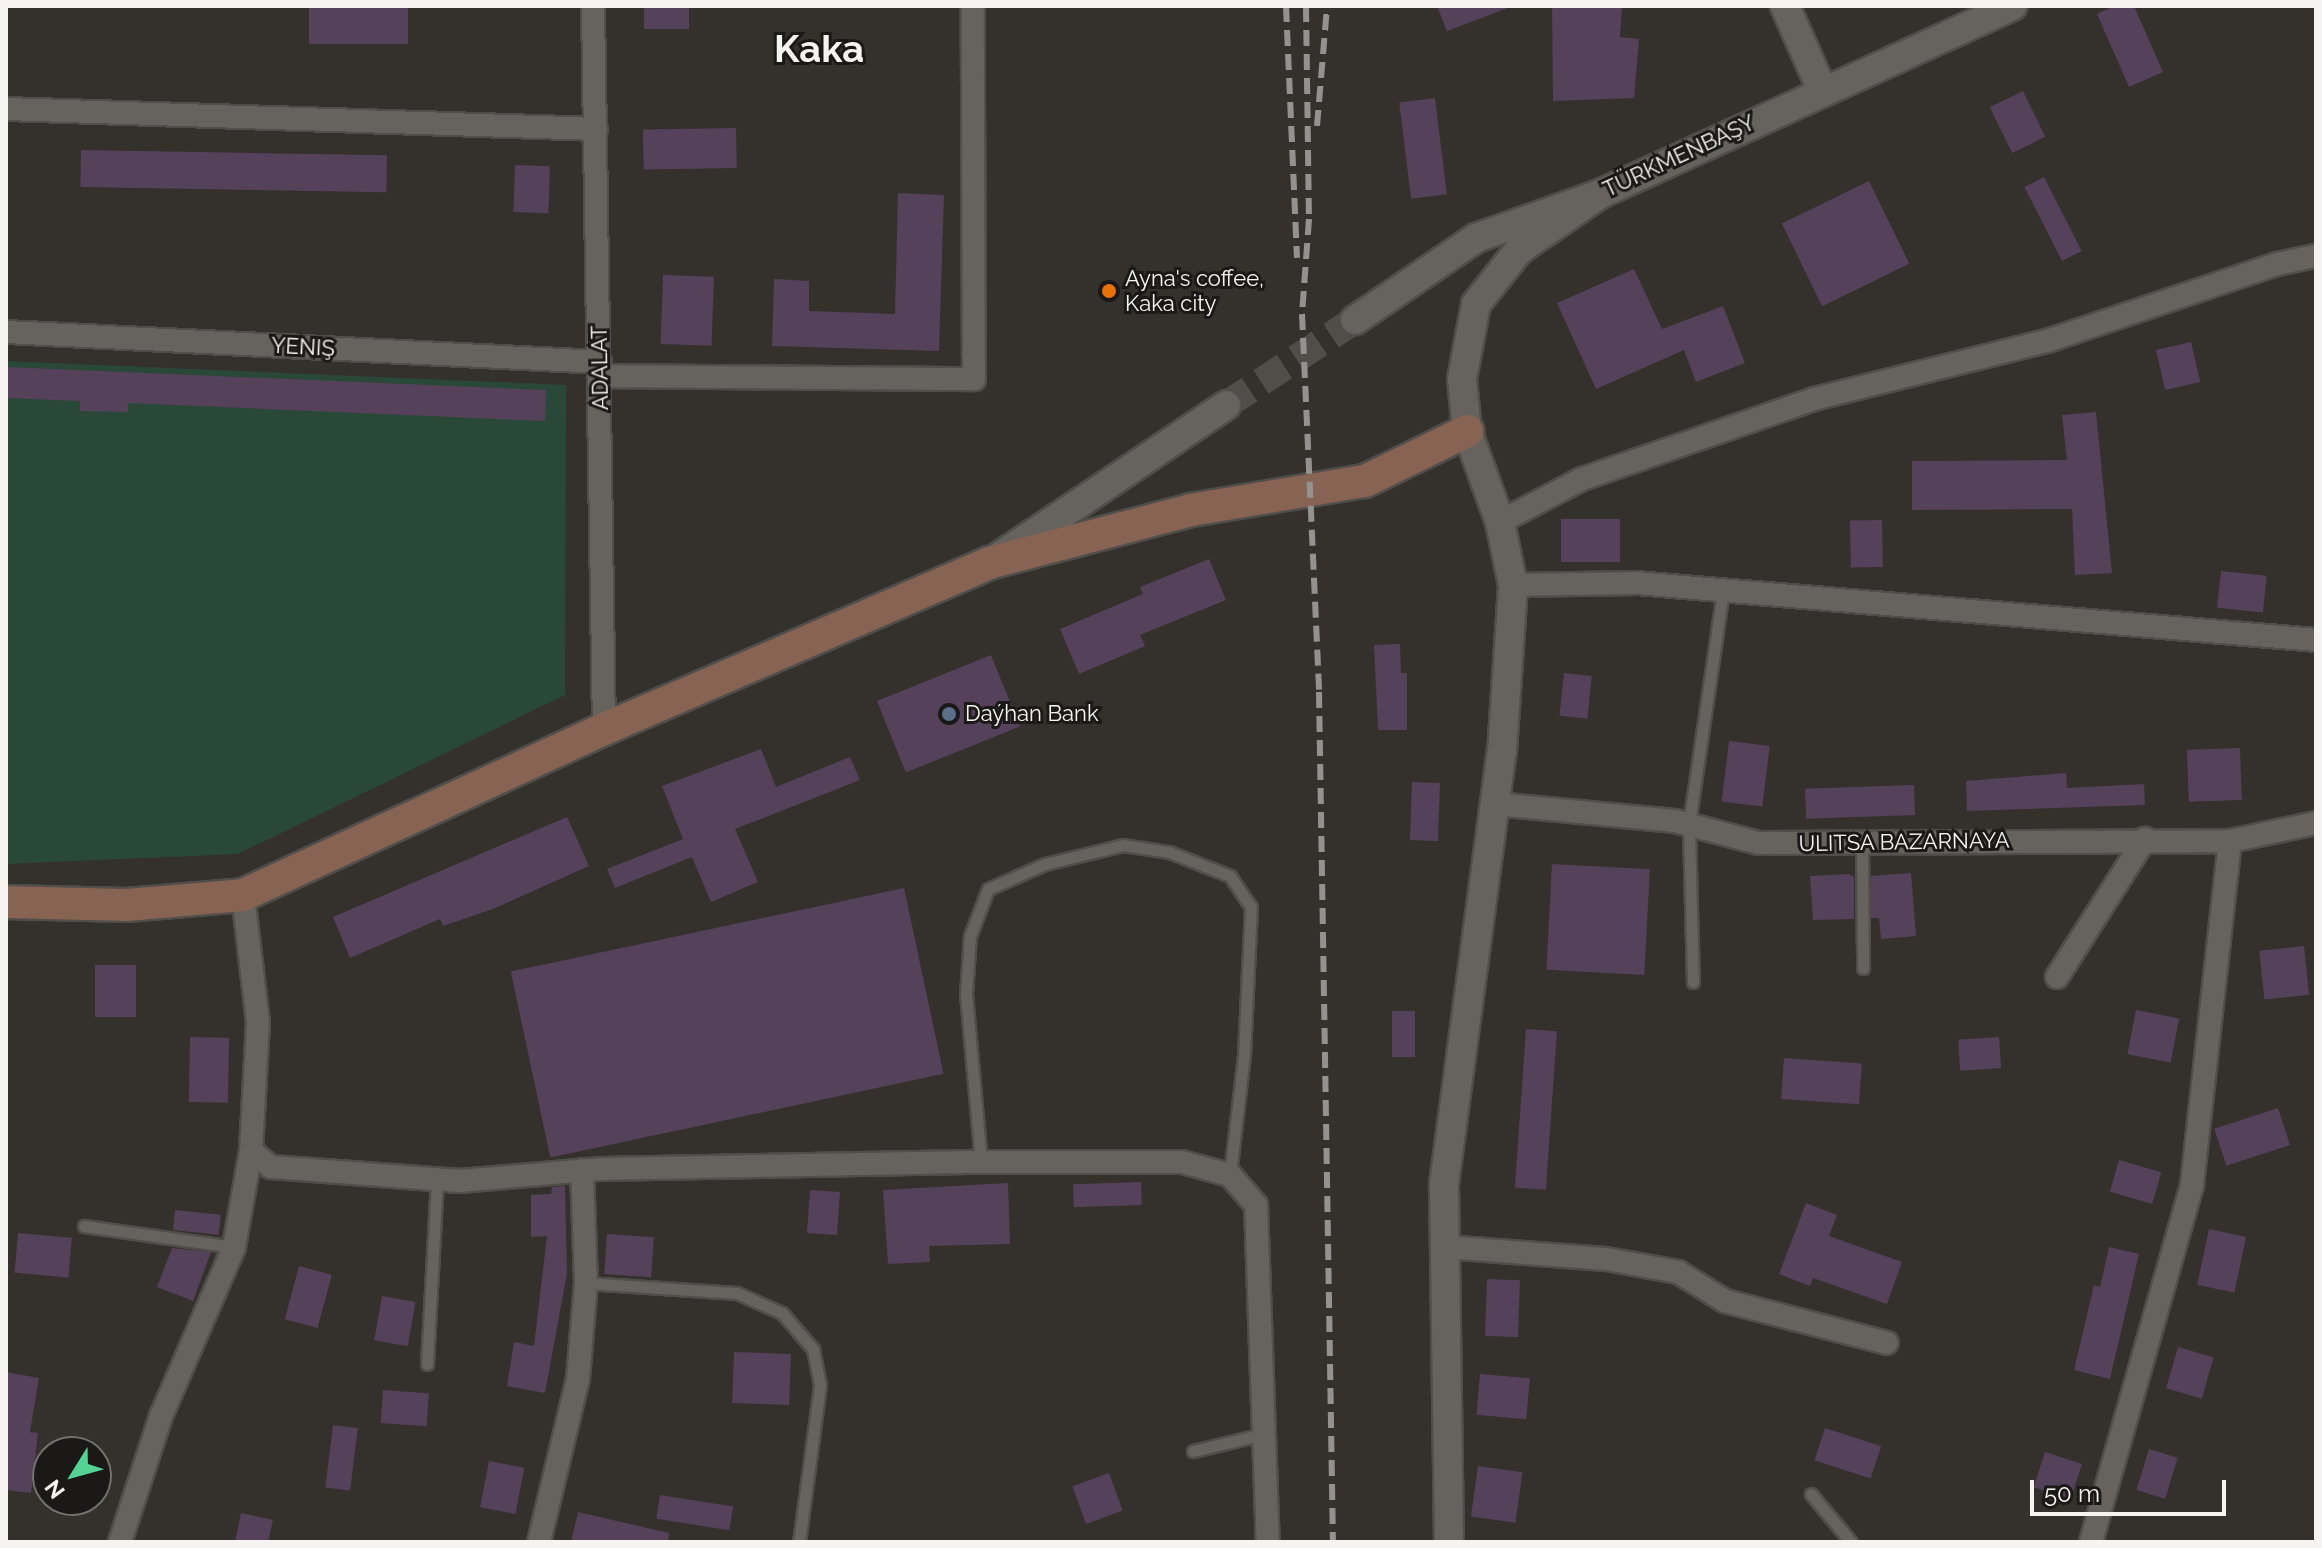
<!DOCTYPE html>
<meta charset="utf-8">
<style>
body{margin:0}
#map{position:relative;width:2322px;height:1548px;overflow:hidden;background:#34312c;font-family:Raleway,sans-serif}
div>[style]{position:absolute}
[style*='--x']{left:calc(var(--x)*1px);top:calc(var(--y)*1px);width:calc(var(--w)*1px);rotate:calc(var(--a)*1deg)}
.green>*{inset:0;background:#2a4838}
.building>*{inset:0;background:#55415a;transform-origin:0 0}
.tertiary-tunnel>*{height:28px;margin-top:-14px;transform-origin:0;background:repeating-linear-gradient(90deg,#514e4a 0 28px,transparent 0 42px)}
.roads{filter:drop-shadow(2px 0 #504e4a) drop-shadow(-2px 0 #504e4a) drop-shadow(0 2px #504e4a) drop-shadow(0 -2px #504e4a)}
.service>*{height:11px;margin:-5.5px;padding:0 5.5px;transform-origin:5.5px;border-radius:5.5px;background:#66635e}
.minor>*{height:22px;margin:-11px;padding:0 11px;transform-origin:11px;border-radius:11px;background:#66635e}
.tertiary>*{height:28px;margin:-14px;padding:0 14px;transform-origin:14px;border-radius:14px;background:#66635e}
.secondary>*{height:32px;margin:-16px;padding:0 16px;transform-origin:16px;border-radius:16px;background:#876353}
.rail>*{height:6px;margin-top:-3px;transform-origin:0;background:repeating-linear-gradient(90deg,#94928e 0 16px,transparent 0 24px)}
.dots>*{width:22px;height:22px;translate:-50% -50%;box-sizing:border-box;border:4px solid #1a1917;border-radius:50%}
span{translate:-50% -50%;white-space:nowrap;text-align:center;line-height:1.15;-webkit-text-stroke:6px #1a1917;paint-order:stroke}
.street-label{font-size:22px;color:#f6f4f1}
.poi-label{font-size:22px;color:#f6f4f1}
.left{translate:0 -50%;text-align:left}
.town-label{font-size:38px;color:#f6f4f1;font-weight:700}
.frame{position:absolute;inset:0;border:8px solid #f6f4f1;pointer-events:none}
.north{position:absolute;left:32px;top:1436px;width:80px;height:80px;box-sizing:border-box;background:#1a1917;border:2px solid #72716e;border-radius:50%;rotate:233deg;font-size:22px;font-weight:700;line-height:32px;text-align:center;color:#f6f4f1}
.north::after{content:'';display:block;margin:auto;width:28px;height:36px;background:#54d395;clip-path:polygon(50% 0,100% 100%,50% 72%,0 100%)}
.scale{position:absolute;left:2030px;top:1480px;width:196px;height:36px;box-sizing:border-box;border:4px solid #f6f4f1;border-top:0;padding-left:10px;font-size:24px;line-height:28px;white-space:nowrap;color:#f6f4f1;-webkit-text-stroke:6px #1a1917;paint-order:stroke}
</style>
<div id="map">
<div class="green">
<i style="clip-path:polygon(6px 361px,566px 385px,565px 695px,238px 854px,6px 864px)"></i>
</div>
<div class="building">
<i style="left:309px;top:6px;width:99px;height:38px"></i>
<i style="left:644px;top:6px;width:45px;height:23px"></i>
<i style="clip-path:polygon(1437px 6px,1508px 6px,1508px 8px,1447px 31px)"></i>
<i style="clip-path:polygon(1552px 6px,1622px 6px,1620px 37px,1639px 39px,1634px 98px,1553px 101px)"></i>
<i style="clip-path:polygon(2114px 6px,2134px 6px,2163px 72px,2129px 87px,2097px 14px)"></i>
<i style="left:2023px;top:91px;width:51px;height:37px;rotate:64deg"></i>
<i style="left:1435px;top:98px;width:97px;height:36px;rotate:83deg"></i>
<i style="left:736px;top:128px;width:40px;height:93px;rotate:89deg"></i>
<i style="left:81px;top:150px;width:306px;height:37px;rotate:1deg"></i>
<i style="left:515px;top:165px;width:35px;height:47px;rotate:2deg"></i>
<i style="left:2044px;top:177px;width:83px;height:22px;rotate:63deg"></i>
<i style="left:1869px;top:181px;width:92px;height:97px;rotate:64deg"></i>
<i style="clip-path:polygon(898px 193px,944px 195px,939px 351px,772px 346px,774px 279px,809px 281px,809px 311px,895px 314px)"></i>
<i style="clip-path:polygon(1634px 269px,1662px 329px,1723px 306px,1745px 363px,1696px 382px,1684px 350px,1596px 389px,1557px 303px)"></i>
<i style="left:663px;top:275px;width:51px;height:69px;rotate:2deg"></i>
<i style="left:2191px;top:342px;width:41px;height:36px;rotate:77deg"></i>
<i style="clip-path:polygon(6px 367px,546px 390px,545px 421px,128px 403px,128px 412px,80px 411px,80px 401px,6px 398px)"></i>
<i style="clip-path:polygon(2096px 412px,2112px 573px,2075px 575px,2072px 509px,1912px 510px,1912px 461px,2067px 460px,2062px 415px)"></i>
<i style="left:1561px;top:519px;width:59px;height:43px"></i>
<i style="left:1882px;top:520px;width:47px;height:32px;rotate:89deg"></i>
<i style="clip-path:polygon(1209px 559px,1226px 600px,1140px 635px,1145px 646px,1079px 674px,1060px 629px,1143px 594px,1140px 587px)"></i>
<i style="left:2221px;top:571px;width:46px;height:37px;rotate:6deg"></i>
<i style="clip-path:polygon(1400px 644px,1401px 673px,1407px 673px,1407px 730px,1378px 730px,1374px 645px)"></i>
<i style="left:991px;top:655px;width:77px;height:123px;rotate:68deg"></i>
<i style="left:1564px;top:673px;width:28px;height:43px;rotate:6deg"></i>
<i style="left:1729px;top:741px;width:41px;height:61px;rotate:7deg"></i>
<i style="left:2240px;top:748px;width:52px;height:53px;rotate:88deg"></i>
<i style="clip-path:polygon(761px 749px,776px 787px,850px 757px,860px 780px,735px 829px,758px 882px,711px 902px,692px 857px,615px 888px,607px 869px,683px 839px,662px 786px)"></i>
<i style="clip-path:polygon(2066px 773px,2067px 788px,2144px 784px,2145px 805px,1967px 811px,1966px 781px)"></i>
<i style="left:1412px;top:782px;width:28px;height:58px;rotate:2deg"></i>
<i style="left:1914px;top:785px;width:30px;height:109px;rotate:88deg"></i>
<i style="clip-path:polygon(567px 817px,589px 866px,493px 909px,443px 926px,440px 919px,350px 958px,333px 917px)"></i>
<i style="left:1552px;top:864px;width:98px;height:106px;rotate:3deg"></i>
<i style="clip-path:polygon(1911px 873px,1916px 936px,1881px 939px,1879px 918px,1871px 918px,1871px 876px)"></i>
<i style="clip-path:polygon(1849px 874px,1854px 877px,1854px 919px,1813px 920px,1810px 876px)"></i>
<i style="left:904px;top:888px;width:190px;height:402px;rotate:78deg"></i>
<i style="left:2304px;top:946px;width:49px;height:45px;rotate:84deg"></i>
<i style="left:95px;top:965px;width:41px;height:52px"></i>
<i style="left:2136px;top:1010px;width:44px;height:45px;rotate:11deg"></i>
<i style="left:1392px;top:1011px;width:23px;height:46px"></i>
<i style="left:1526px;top:1029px;width:31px;height:159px;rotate:4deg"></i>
<i style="left:190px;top:1037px;width:39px;height:65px;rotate:1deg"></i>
<i style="left:1999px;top:1037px;width:31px;height:41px;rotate:86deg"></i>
<i style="left:1784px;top:1058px;width:78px;height:41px;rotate:4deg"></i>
<i style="left:2278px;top:1108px;width:39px;height:67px;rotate:72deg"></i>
<i style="left:2119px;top:1160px;width:44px;height:33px;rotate:16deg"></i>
<i style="left:1141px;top:1182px;width:23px;height:68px;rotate:88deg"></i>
<i style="clip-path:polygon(1008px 1183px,1010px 1244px,929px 1246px,930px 1262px,888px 1264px,883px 1190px)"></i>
<i style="clip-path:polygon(565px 1186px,567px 1273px,545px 1393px,507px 1386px,514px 1342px,534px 1346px,547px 1236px,531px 1237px,531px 1195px,551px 1194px,552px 1187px)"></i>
<i style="left:810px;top:1190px;width:30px;height:43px;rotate:4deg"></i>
<i style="clip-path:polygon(1806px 1203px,1837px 1215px,1829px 1236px,1902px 1262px,1887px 1304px,1813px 1278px,1810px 1286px,1779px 1274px)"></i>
<i style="left:175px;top:1210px;width:46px;height:20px;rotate:6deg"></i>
<i style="left:2209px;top:1229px;width:38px;height:57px;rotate:12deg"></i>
<i style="left:18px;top:1233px;width:54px;height:40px;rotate:5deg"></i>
<i style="left:607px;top:1234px;width:47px;height:40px;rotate:4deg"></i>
<i style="clip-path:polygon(2109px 1247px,2139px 1254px,2110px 1379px,2074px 1370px,2094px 1285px,2100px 1287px)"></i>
<i style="clip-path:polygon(172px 1248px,211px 1252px,193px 1301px,157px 1287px)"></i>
<i style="left:299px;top:1266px;width:34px;height:55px;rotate:15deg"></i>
<i style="left:1487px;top:1279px;width:33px;height:57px;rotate:2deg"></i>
<i style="left:382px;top:1296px;width:34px;height:45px;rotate:10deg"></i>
<i style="left:2178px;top:1347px;width:37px;height:43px;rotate:16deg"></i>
<i style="left:734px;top:1352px;width:57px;height:51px;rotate:2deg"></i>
<i style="clip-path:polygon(6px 1372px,39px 1378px,30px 1432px,38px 1433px,31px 1493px,6px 1490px)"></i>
<i style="left:1480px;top:1374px;width:50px;height:41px;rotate:5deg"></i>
<i style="left:383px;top:1390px;width:46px;height:33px;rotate:4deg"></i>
<i style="left:333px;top:1425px;width:25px;height:63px;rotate:7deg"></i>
<i style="left:1825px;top:1428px;width:59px;height:34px;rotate:18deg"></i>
<i style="left:2149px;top:1449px;width:30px;height:43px;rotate:17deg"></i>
<i style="left:2045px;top:1452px;width:39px;height:37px;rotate:18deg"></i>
<i style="left:489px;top:1461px;width:36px;height:47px;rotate:11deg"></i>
<i style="left:1478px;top:1466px;width:45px;height:51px;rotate:8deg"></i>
<i style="left:1109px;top:1473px;width:40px;height:39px;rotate:70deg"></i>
<i style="left:660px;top:1495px;width:74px;height:24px;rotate:9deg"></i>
<i style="clip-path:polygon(578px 1512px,669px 1533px,668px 1542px,571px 1542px)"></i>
<i style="clip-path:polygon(241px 1513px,273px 1520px,268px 1542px,235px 1542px)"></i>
</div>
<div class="tertiary-tunnel">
<i style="--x:1226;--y:405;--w:154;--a:-33.4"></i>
</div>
<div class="roads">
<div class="service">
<i style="--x:1862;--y:844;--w:124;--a:89.5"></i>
<i style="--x:1693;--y:982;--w:158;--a:-91.5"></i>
<i style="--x:1689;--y:824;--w:234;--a:-81.7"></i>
<i style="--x:981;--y:1162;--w:169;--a:-95.1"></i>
<i style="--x:966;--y:994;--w:58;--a:-86.1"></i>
<i style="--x:970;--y:936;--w:50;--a:-69"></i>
<i style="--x:988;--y:889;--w:62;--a:-23.7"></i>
<i style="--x:1045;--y:864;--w:80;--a:-13.7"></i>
<i style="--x:1123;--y:845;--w:47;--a:8.7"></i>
<i style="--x:1169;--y:852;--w:66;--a:21.5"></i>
<i style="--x:1230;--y:876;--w:37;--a:56"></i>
<i style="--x:1251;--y:907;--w:148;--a:92.7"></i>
<i style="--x:1244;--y:1055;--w:121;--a:96.7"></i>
<i style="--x:84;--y:1226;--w:151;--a:8"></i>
<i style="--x:586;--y:1283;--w:151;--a:3.8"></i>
<i style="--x:737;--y:1293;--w:49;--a:24"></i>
<i style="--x:782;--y:1313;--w:48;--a:49.3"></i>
<i style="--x:813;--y:1349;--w:37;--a:79"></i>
<i style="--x:820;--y:1385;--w:158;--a:97.6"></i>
<i style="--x:427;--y:1364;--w:185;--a:-86.9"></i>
<i style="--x:1193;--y:1451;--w:73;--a:-13.5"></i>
<i style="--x:1811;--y:1494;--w:62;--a:50.2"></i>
</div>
<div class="minor">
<i style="--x:593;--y:6;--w:723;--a:89.13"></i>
<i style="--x:6;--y:109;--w:590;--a:1.94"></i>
<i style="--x:6;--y:332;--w:595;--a:2.89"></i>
<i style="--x:601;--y:376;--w:373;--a:0.5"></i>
<i style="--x:974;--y:379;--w:373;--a:-90.2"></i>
<i style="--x:1500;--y:522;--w:93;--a:-27.7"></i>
<i style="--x:1582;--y:479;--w:245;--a:-19"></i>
<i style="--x:1814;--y:399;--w:240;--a:-14"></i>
<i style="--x:2047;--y:341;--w:243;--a:-18.5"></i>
<i style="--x:2277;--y:264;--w:40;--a:-12"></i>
<i style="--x:1513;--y:585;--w:123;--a:-0.9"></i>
<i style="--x:1636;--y:583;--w:682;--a:4.79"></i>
<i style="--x:1495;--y:804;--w:181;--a:5.4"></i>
<i style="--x:1675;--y:821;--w:86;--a:14.8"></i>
<i style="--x:1758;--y:843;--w:472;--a:-0.2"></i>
<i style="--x:2230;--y:841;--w:88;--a:-11.8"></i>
<i style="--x:243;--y:895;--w:128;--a:83.3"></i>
<i style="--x:258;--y:1022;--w:129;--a:93.1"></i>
<i style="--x:251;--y:1151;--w:26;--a:39"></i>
<i style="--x:271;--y:1167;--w:190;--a:4.2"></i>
<i style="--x:460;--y:1181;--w:142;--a:-4.9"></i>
<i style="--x:601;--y:1169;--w:380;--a:-1.1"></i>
<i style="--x:981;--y:1162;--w:201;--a:0"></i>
<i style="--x:1182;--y:1162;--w:50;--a:15.2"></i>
<i style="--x:1230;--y:1175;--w:40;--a:49"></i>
<i style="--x:1256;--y:1205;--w:337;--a:88"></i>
<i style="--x:2057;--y:977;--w:164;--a:-57.5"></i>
<i style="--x:1445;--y:1247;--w:161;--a:4.3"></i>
<i style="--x:1606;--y:1259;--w:73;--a:10.2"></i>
<i style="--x:1678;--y:1272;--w:55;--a:31.7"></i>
<i style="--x:1725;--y:1301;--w:167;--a:14.5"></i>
<i style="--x:120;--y:1542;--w:133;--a:-72"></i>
<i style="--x:161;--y:1416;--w:184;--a:-66.6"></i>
<i style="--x:234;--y:1247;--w:97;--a:-80"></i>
<i style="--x:539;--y:1542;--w:169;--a:-76.6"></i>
<i style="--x:578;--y:1378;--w:95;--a:-85.2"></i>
<i style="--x:586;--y:1283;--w:113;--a:-92"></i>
<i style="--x:2091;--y:1542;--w:371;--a:-74.2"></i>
<i style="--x:2192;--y:1185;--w:346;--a:-83.7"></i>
</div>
<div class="tertiary">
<i style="--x:1785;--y:6;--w:92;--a:66.2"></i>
<i style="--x:1355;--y:320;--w:146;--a:-34.1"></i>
<i style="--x:1476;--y:238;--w:132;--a:-19.5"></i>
<i style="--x:1600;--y:194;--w:453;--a:-24.5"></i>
<i style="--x:1000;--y:556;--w:272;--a:-33.7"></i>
<i style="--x:1449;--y:1542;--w:358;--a:-90.8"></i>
<i style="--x:1444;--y:1184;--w:436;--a:-82.4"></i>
<i style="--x:1502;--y:752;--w:167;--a:-86.2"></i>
<i style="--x:1513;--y:585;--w:64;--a:-101.7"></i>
<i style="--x:1500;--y:522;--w:97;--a:-109.9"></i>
<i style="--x:1467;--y:431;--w:52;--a:-95.5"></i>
<i style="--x:1462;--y:379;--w:76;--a:-79.4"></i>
<i style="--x:1476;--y:304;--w:69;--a:-51.5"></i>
<i style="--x:1519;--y:250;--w:98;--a:-34.7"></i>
</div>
<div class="secondary">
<i style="--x:6;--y:902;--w:121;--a:1.4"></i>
<i style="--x:127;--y:905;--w:116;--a:-4.9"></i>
<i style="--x:243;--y:895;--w:397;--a:-24.7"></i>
<i style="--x:604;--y:729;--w:419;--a:-23.3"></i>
<i style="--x:989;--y:563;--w:209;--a:-14.7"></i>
<i style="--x:1191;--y:510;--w:176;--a:-9.5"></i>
<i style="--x:1365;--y:481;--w:114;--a:-26.1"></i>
</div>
</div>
<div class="rail">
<i style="--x:1286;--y:6;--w:252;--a:87.5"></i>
<i style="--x:1306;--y:6;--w:213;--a:89.2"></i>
<i style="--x:1309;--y:219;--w:95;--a:94.2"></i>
<i style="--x:1302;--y:314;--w:378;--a:87.4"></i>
<i style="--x:1319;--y:692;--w:850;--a:89.06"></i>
<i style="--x:1317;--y:126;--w:120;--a:-85.2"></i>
</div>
<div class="dots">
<i style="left:1109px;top:291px;background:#e8710a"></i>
<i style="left:949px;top:714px;background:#5c6f8a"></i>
</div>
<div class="street-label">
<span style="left:1679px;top:156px;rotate:-25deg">TÜRKMENBAŞY</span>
<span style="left:303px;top:347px;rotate:3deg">YENIŞ</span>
<span style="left:600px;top:368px;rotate:-91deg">ADALAT</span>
<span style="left:1904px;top:842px;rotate:-1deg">ULITSA BAZARNAYA</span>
</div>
<div class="poi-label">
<span class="left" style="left:1125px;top:291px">Ayna's coffee,<br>Kaka city</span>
<span class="left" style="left:965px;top:714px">Daýhan Bank</span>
</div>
<div class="town-label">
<span style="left:819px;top:49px">Kaka</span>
</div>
<div class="frame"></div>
<div class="north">N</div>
<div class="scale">50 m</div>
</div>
